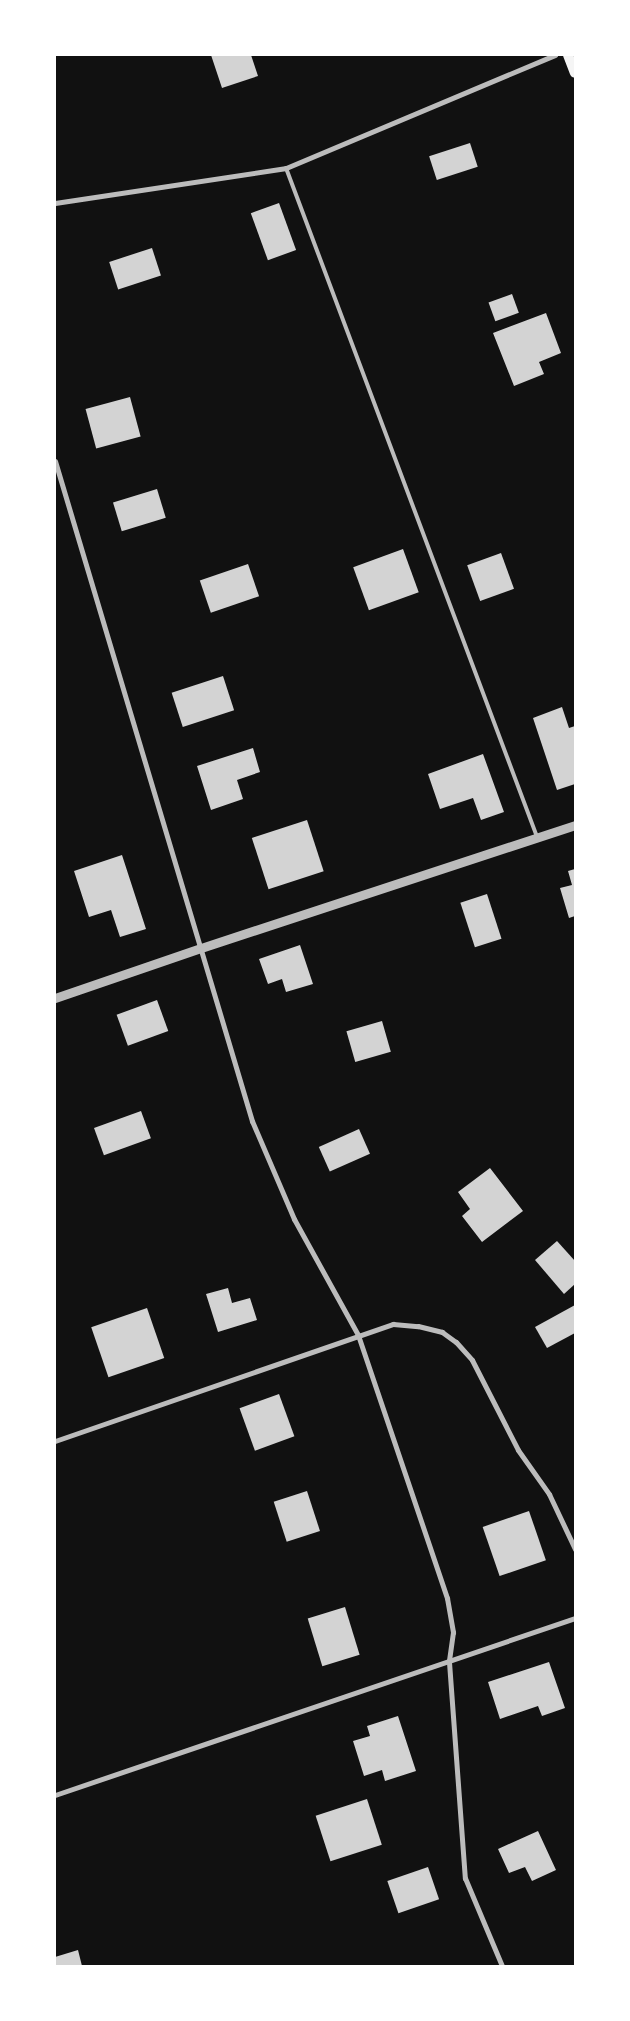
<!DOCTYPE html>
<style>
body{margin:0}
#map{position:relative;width:630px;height:2021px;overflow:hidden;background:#111;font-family:Barlow,sans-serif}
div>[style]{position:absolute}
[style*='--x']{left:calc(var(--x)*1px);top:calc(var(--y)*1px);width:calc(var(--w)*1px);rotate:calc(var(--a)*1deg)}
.building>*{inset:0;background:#d3d3d3;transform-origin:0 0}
.service>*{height:4px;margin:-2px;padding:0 2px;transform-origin:2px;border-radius:2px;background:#bcbcbc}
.minor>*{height:5px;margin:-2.5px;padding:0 2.5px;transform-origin:2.5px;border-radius:2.5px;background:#bcbcbc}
.tertiary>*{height:9px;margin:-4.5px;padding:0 4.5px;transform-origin:4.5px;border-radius:4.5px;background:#bcbcbc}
.secondary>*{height:10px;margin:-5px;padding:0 5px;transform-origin:5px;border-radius:5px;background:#f5f5f5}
span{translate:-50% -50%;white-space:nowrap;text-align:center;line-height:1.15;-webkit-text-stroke:5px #fff;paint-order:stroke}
.frame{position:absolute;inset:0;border:56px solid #fff;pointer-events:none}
</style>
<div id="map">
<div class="building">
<i style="clip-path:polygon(211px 55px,251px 55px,258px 76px,222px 88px)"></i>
<i style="left:470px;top:143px;width:25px;height:43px;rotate:72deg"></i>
<i style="left:279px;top:203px;width:50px;height:30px;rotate:70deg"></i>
<i style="left:152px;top:248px;width:29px;height:45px;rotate:72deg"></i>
<i style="left:512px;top:294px;width:20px;height:25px;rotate:70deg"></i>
<i style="clip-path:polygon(546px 313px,561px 353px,539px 362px,544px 374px,514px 386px,493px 333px)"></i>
<i style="left:130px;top:397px;width:41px;height:46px;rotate:75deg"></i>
<i style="left:157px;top:489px;width:30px;height:46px;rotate:73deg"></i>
<i style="left:403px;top:549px;width:46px;height:53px;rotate:70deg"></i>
<i style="left:501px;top:553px;width:38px;height:36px;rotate:70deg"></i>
<i style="left:248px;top:564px;width:34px;height:51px;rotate:71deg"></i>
<i style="left:223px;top:676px;width:36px;height:54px;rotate:72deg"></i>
<i style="clip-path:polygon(562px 707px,569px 728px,575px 726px,575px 784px,557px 790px,533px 718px)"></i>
<i style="clip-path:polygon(253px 748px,260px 772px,237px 780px,243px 799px,211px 810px,197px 766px)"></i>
<i style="clip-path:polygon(483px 754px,504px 812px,481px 820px,473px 798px,440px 809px,428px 774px)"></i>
<i style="left:307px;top:820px;width:54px;height:58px;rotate:72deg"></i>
<i style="clip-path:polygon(122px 855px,146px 929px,120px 937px,111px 910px,89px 917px,74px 871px)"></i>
<i style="clip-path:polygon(575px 869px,575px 916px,569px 918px,560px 888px,572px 885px,568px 871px)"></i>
<i style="left:487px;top:894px;width:47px;height:28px;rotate:72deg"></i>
<i style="clip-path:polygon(300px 945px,313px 984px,286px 992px,282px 979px,268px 984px,259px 959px)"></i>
<i style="left:157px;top:1000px;width:33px;height:43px;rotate:70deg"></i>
<i style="left:382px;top:1021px;width:32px;height:37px;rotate:74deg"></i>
<i style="left:141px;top:1111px;width:29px;height:50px;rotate:70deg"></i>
<i style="left:359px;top:1129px;width:27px;height:44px;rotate:66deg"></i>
<i style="clip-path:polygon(490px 1168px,523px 1211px,482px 1242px,462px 1216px,470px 1209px,458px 1192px)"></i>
<i style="clip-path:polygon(557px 1241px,575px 1261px,575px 1284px,564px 1294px,535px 1260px)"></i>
<i style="clip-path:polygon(228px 1288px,232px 1303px,250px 1298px,257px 1320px,218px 1332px,206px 1294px)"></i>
<i style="clip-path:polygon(575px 1305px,575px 1333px,547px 1348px,535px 1327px)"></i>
<i style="left:147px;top:1308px;width:53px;height:59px;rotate:71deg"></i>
<i style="left:279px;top:1394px;width:45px;height:42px;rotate:70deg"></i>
<i style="left:307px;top:1491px;width:42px;height:35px;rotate:72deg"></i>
<i style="left:529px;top:1511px;width:52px;height:49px;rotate:71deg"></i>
<i style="left:345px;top:1607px;width:50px;height:39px;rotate:73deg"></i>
<i style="clip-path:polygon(549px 1662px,565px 1708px,542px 1716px,538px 1706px,500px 1719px,488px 1682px)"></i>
<i style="clip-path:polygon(398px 1716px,416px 1771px,385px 1781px,382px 1770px,364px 1776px,353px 1741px,370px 1736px,367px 1726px)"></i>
<i style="left:367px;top:1799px;width:48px;height:54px;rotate:72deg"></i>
<i style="clip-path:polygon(538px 1831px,556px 1870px,532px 1881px,525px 1867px,509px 1873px,498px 1849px)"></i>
<i style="left:428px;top:1867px;width:34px;height:43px;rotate:71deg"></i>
<i style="clip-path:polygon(78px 1950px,82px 1966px,55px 1966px,55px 1957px)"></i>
</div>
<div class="service">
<i style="--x:286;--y:168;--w:715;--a:69.43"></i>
</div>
<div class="minor">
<i style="--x:55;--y:203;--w:234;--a:-8.6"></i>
<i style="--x:286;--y:168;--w:292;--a:-22.8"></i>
<i style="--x:55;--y:461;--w:689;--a:73.38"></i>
<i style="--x:252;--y:1121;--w:107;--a:66.8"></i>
<i style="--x:294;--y:1219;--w:132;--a:61.1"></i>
<i style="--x:358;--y:1335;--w:278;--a:71.3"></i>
<i style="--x:447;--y:1598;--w:35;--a:80"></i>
<i style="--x:453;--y:1632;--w:30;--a:98"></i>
<i style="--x:449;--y:1662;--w:217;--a:85.8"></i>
<i style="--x:465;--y:1878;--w:95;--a:67.2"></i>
<i style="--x:55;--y:1441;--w:358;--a:-19.1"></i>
<i style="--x:393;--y:1324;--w:25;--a:5"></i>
<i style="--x:418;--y:1326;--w:25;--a:14"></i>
<i style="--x:442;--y:1332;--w:17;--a:36"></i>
<i style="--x:456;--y:1342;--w:24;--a:48"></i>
<i style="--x:472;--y:1360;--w:101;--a:62.9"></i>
<i style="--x:518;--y:1450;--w:54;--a:54.8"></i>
<i style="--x:549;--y:1494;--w:61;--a:64.7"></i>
<i style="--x:55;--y:1795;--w:549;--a:-18.8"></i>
</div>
<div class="tertiary">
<i style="--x:55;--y:998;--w:154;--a:-18.9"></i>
<i style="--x:201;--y:948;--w:394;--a:-18.2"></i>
</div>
<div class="secondary">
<i style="--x:568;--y:55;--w:19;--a:69"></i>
</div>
<div class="frame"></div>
</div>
